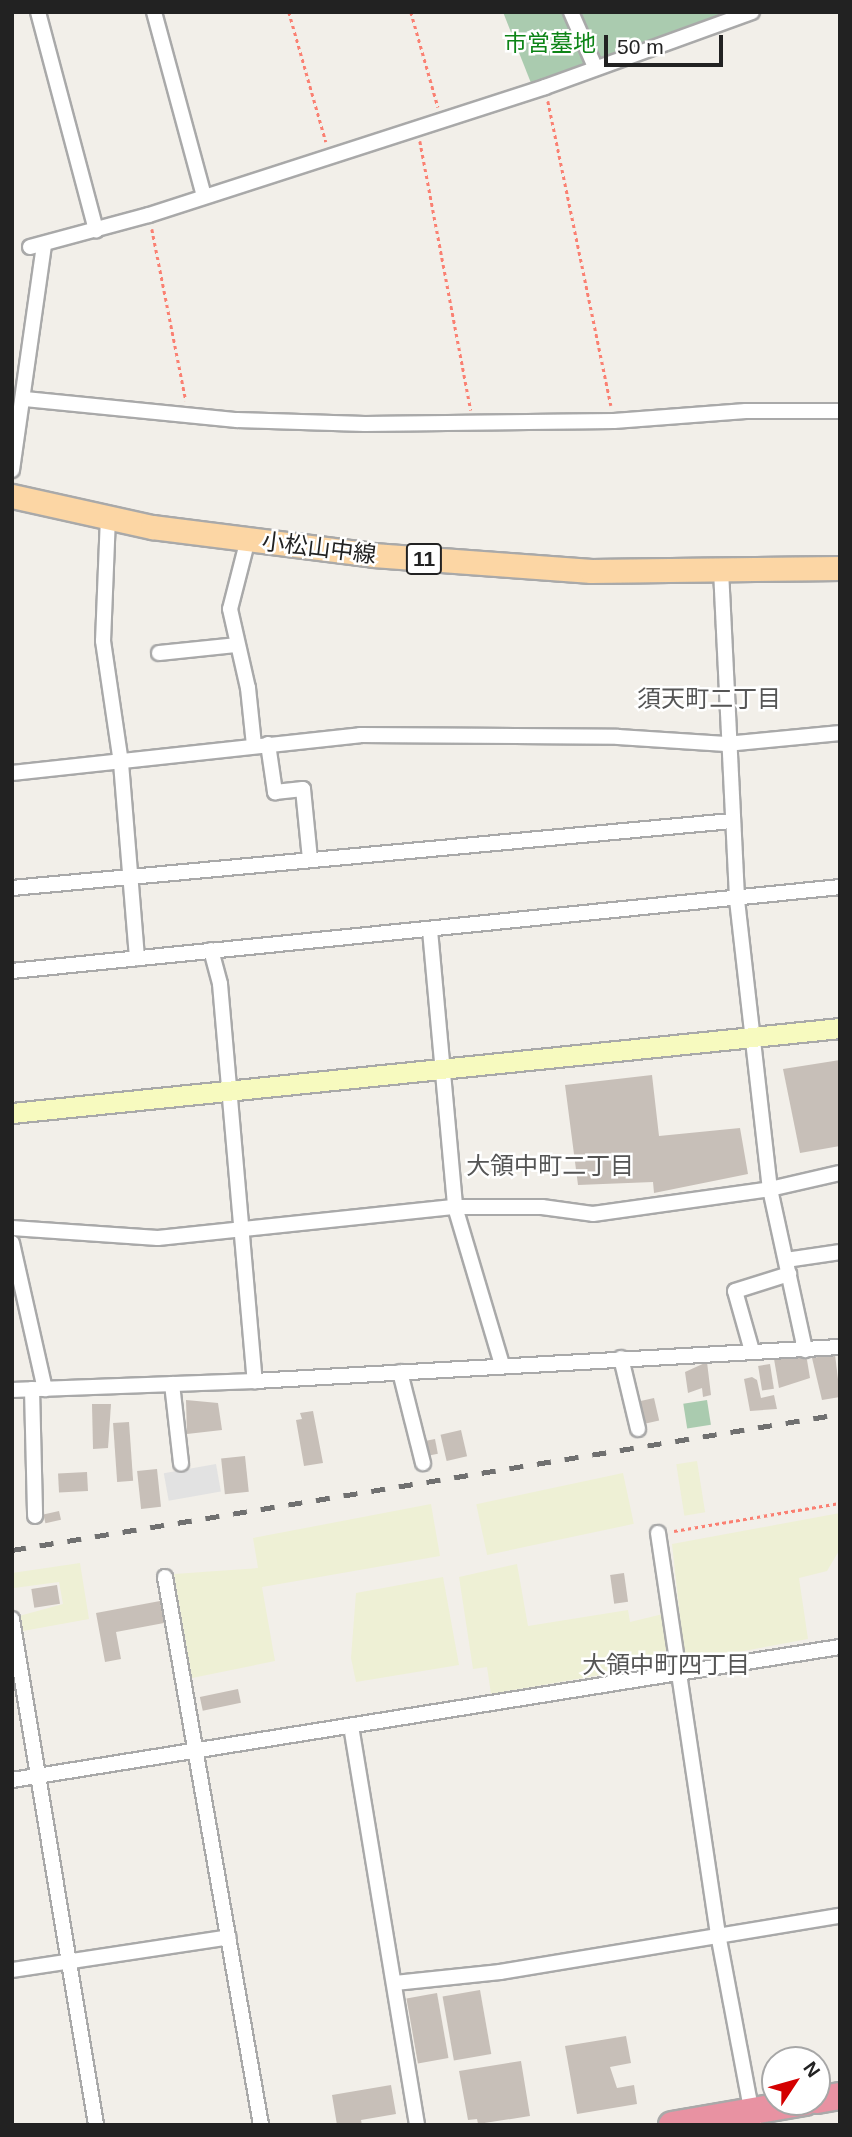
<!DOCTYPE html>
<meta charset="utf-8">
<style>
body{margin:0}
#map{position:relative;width:852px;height:2137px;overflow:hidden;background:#f2efe9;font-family:Helvetica,"Noto Sans JP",sans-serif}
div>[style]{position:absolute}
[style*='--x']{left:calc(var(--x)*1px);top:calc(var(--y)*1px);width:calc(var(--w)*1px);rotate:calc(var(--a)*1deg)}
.farmland>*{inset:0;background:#eef0d5;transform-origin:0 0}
.cemetery>*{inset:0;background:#aacbaf;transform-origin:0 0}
.parking>*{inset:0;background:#e2e2e2;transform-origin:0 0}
.building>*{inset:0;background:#c7bfb8;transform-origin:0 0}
.path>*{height:2.5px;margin-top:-1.25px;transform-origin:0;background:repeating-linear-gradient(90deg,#fa8072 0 3.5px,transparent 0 7px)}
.roads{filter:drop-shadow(2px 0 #a9a9a9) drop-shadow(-2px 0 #a9a9a9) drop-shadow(0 2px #a9a9a9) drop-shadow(0 -2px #a9a9a9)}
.street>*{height:14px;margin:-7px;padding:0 7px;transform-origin:7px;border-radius:7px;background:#fff}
.secondary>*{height:19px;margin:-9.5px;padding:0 9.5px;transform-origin:9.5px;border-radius:9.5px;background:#f7fabf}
.primary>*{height:23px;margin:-11.5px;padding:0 11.5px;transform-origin:11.5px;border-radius:11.5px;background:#fcd6a4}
.highway>*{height:26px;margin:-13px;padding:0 13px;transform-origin:13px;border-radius:13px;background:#e892a2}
.rail>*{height:4.5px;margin-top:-2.25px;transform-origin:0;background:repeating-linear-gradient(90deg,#707070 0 14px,transparent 0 28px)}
span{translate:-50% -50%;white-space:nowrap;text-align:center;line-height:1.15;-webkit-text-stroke:5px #fff;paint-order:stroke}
.shield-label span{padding:2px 5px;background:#fff;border:2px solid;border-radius:5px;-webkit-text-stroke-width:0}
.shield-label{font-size:21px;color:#222;font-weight:700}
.park-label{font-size:23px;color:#0c8416}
.street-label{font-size:23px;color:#222}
.neighbourhood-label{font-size:24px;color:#555}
.frame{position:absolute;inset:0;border:14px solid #222;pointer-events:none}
.north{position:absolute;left:761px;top:2046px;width:70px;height:70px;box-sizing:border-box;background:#fff;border:2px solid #a7a7a7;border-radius:50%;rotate:54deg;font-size:19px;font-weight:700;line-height:28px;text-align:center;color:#222}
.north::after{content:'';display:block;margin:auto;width:24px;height:32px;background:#d40000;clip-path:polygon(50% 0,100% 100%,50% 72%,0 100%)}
.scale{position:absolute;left:604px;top:35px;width:119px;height:32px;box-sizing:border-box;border:4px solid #222;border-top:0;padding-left:9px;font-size:21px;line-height:24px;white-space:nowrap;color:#222;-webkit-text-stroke:5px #fff;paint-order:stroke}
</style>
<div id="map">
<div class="farmland">
<i style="left:697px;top:1461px;width:52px;height:21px;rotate:81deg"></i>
<i style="left:623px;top:1473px;width:52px;height:150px;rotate:78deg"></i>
<i style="clip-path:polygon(431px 1504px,440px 1556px,262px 1587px,275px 1661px,192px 1678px,174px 1574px,258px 1568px,253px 1538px)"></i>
<i style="clip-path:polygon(840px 1513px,840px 1549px,827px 1571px,799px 1578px,808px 1639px,685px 1662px,672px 1544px)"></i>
<i style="clip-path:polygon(80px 1563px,89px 1619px,23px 1631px,19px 1616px,63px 1604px,59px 1582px,14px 1588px,12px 1573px)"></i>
<i style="clip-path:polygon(517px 1564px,528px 1626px,628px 1610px,630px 1622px,663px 1614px,670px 1663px,491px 1694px,487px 1667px,473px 1669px,459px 1577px)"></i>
<i style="clip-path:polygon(443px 1577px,459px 1665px,356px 1682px,351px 1658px,356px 1593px)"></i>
</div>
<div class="cemetery">
<i style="clip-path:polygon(503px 12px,730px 12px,531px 83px)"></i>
<i style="left:707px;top:1400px;width:25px;height:24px;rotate:81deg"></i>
</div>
<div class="parking">
<i style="left:216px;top:1464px;width:28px;height:53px;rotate:80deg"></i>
</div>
<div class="building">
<i style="clip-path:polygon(840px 1060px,840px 1146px,800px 1153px,783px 1069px)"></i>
<i style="clip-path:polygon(652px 1075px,659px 1136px,740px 1128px,748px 1174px,654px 1193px,653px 1182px,578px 1185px,565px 1085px)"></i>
<i style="clip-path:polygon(806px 1354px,810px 1378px,779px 1388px,774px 1359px)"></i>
<i style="clip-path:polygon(835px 1354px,840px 1397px,822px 1400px,812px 1358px)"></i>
<i style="clip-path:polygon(707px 1362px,711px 1395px,703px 1397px,702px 1388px,688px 1393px,685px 1372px)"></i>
<i style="left:770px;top:1364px;width:25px;height:12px;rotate:81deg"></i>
<i style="clip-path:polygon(752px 1377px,757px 1380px,761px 1398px,774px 1395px,777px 1409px,750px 1411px,744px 1379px)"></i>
<i style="left:654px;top:1398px;width:23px;height:16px;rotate:77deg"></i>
<i style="clip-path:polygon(186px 1400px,218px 1403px,222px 1430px,187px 1434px)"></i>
<i style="clip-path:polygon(92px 1404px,111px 1404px,108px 1448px,93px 1449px)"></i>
<i style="clip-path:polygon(313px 1411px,323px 1463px,304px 1466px,296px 1420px,302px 1419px,300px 1413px)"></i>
<i style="left:129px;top:1422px;width:59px;height:16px;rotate:86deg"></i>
<i style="left:461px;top:1430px;width:27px;height:21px;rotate:77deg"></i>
<i style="left:435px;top:1439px;width:15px;height:9px;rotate:79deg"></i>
<i style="left:245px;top:1456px;width:36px;height:24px;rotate:84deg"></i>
<i style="left:157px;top:1469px;width:38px;height:20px;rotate:84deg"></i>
<i style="left:87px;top:1472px;width:19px;height:29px;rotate:87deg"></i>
<i style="left:59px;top:1511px;width:9px;height:16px;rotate:77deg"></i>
<i style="left:624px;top:1573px;width:29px;height:14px;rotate:82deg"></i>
<i style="left:57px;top:1585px;width:19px;height:26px;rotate:81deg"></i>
<i style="clip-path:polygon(160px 1601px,164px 1623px,116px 1632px,121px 1659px,105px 1662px,96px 1613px)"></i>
<i style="left:238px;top:1689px;width:14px;height:39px;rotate:78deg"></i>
<i style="left:480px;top:1990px;width:65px;height:38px;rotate:80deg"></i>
<i style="left:437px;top:1993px;width:66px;height:31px;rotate:80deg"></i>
<i style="clip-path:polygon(626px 2036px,631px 2063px,610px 2067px,617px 2088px,634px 2085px,637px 2104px,577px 2114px,565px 2046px)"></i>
<i style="clip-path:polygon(521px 2061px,530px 2116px,478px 2124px,477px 2119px,468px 2120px,459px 2071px)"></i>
<i style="clip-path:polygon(391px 2085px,396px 2114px,361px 2120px,362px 2125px,337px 2125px,332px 2095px)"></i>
</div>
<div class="path">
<i style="--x:289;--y:12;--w:135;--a:74.1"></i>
<i style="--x:411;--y:12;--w:99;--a:74.1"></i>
<i style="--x:548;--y:101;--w:311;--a:78.3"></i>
<i style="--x:420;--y:141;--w:274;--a:79.3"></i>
<i style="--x:152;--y:229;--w:175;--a:78.8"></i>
<i style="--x:674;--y:1531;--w:168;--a:-9.6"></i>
</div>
<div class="roads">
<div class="street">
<i style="--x:38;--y:12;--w:226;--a:75.1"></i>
<i style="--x:154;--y:12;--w:191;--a:74.8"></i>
<i style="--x:571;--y:12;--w:60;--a:66.4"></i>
<i style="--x:30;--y:247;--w:123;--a:-15.1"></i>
<i style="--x:149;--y:215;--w:416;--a:-17.9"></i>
<i style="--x:545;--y:87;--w:220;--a:-19.9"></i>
<i style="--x:25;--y:399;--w:213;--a:5.7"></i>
<i style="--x:237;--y:420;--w:128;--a:1.8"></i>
<i style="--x:365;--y:424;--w:249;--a:-0.7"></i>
<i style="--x:614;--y:421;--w:132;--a:-4.3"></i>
<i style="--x:746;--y:411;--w:94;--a:0"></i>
<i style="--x:12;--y:470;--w:226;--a:-81.9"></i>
<i style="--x:108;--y:517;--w:124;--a:92.3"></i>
<i style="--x:103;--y:641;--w:123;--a:81.6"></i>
<i style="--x:121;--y:763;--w:196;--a:85.3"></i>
<i style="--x:248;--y:539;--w:72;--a:104.4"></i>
<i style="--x:230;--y:609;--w:81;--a:77.2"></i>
<i style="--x:248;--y:688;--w:57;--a:84"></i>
<i style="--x:721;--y:570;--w:330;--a:87.2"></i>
<i style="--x:737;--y:900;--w:291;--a:83.5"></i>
<i style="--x:770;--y:1189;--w:165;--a:77.7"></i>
<i style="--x:159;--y:653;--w:77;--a:-5.9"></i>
<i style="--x:268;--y:744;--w:49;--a:81.7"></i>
<i style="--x:275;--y:792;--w:28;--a:-6"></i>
<i style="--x:303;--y:789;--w:70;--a:84.3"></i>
<i style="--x:12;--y:773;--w:350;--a:-6.2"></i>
<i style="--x:360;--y:735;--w:258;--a:0.4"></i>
<i style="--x:618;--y:737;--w:108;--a:3.7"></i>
<i style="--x:726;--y:744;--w:115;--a:-5.5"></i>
<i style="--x:12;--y:888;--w:723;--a:-5.32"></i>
<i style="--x:430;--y:930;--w:278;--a:84.8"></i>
<i style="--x:455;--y:1207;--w:165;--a:73.4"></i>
<i style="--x:211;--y:950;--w:35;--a:75"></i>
<i style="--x:220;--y:984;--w:399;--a:85"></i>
<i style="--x:12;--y:971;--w:832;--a:-5.79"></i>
<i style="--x:12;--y:1228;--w:146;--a:3.9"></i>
<i style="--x:158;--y:1238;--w:299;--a:-6"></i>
<i style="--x:455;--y:1207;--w:87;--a:0"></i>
<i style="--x:542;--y:1207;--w:51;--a:7.8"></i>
<i style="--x:593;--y:1214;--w:179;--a:-8"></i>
<i style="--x:770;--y:1189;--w:72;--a:-12.9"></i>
<i style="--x:12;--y:1243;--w:150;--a:77.3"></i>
<i style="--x:786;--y:1260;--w:55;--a:-8.4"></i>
<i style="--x:752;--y:1351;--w:62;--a:-105.8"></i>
<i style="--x:735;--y:1291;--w:57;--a:-17.5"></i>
<i style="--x:621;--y:1358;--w:73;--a:76.5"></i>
<i style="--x:400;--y:1372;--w:94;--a:75.8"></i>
<i style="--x:172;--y:1384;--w:80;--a:83.5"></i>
<i style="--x:32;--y:1389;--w:127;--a:88.6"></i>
<i style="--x:12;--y:1390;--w:243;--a:-2.1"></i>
<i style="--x:255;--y:1381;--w:586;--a:-3.33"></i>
<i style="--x:658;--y:1533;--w:405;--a:81.5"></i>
<i style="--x:718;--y:1934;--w:194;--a:79.3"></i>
<i style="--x:165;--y:1577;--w:556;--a:80.06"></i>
<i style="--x:12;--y:1619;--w:513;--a:80.57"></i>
<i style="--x:351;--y:1726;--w:404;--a:80.6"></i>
<i style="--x:12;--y:1780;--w:839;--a:-9.13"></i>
<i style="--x:12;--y:1970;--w:219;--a:-8.6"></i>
<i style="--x:395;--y:1983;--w:106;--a:-6"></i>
<i style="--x:500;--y:1972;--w:345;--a:-9.4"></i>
</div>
<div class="secondary">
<i style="--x:12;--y:1113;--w:832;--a:-5.86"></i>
</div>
<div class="primary">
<i style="--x:12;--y:496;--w:143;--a:12.5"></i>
<i style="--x:152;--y:527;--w:223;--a:7.2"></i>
<i style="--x:373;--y:555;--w:219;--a:4.2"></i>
<i style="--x:591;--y:571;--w:249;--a:-0.7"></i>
</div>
<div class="highway">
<i style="--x:817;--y:2100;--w:23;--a:-10"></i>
<i style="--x:672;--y:2125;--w:135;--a:-9.8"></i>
</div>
</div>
<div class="rail">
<i style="--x:12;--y:1550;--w:839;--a:-9.33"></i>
</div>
<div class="shield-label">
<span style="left:424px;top:559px">11</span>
</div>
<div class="park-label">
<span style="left:550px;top:43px">市営墓地</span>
</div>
<div class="street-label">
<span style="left:319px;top:548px;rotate:7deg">小松山中線</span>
</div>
<div class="neighbourhood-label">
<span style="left:709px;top:699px">須天町二丁目</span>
<span style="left:550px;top:1166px">大領中町二丁目</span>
<span style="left:666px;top:1665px">大領中町四丁目</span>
</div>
<div class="frame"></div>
<div class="north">N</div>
<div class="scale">50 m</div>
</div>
